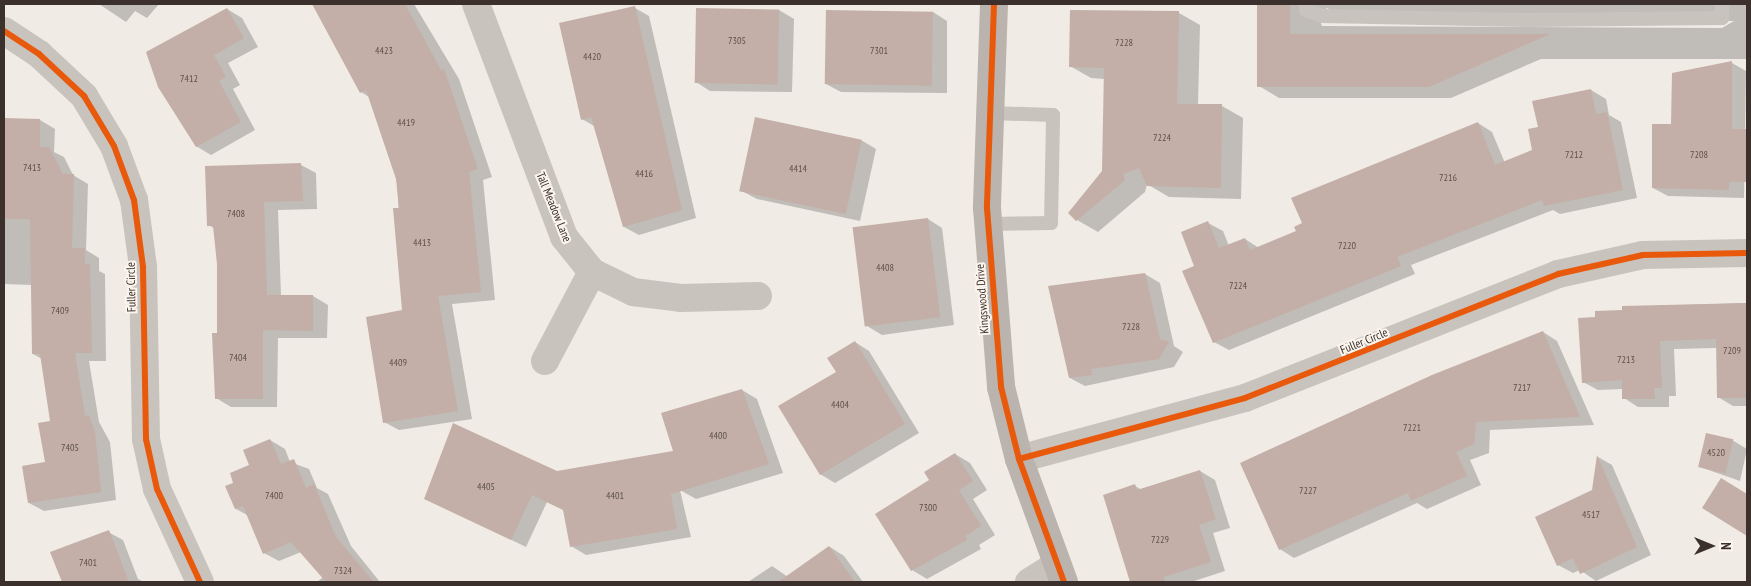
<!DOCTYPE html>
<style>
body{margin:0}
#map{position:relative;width:1751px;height:586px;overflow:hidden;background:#f0ebe5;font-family:"PT Sans Narrow",sans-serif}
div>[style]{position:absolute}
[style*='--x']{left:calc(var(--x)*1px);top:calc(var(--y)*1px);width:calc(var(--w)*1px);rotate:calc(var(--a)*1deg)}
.shadow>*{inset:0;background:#0003}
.building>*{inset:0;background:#c3afa7;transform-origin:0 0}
.lane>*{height:14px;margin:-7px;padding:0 7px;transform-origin:7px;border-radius:7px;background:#c9c3be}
.street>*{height:28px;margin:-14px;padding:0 14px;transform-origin:14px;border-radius:14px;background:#c9c3be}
.secondary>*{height:28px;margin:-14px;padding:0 14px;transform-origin:14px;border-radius:14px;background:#bab3ae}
.cycleway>*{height:6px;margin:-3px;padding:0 3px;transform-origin:3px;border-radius:3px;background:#e8590c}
span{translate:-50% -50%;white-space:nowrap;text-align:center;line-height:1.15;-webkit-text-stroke:4px #fbf5ee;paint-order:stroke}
.number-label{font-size:10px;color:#5d504a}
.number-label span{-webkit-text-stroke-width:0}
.street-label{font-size:12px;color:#3b302b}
.frame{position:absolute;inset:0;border:5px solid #3b302b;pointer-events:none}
.north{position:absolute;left:1686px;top:521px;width:50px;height:50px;-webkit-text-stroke:4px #fbf5ee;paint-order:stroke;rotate:90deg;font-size:14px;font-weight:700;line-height:20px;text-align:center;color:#3b302b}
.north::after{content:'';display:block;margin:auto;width:18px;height:22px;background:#3b302b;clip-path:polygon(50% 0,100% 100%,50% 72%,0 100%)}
</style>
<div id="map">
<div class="shadow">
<i style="clip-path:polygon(99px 4px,159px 4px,147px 18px,135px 11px,126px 22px)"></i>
<i style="clip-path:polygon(313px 4px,414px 4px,459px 79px,492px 177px,483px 180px,495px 300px,452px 304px,472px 419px,399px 430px,384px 422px,404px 311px,397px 179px,369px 97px,361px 92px)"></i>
<i style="clip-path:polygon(evenodd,1259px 4px,1747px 4px,1747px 59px,1541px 59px,1451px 98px,1279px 98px,1259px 86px,1259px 4px,1327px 8px,1346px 19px,1734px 21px,1722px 28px,1322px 26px,1318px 16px,1327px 8px)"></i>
<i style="clip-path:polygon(635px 8px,649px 16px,696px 218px,639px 235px,624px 227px,594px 126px,582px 119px)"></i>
<i style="clip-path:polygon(227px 9px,242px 18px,258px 47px,228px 63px,240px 85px,233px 89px,255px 130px,211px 155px,196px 146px,159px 87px)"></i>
<i style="clip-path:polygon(779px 10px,794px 19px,792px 92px,710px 91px,696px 82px)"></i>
<i style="clip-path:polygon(933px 12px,947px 21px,947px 93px,841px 92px,826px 84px)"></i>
<i style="clip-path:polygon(1179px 13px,1200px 25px,1198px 105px,1222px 106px,1243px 118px,1241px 199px,1169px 197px,1147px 184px,1145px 192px,1098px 232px,1077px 220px,1103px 172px,1105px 79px,1091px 78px,1070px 66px)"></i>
<i style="clip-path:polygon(1732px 63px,1746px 71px,1744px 198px,1668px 196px,1653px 188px,1673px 125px)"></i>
<i style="clip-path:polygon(1591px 90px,1606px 99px,1609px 115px,1621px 122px,1637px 198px,1560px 214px,1553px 210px,1411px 265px,1415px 274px,1229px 350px,1214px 342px,1196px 267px,1208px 223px,1223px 231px,1229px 246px,1245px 239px,1259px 248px,1298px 232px,1478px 123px,1492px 132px,1505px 163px,1534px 151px,1539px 128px)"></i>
<i style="clip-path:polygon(4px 119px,40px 120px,55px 129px,54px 152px,64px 157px,73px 175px,88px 184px,86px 250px,99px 258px,99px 271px,105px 274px,106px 361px,89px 361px,99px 422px,110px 442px,116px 500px,44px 511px,29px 503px,46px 463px,52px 422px,42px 359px,33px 354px,32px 285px,4px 284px)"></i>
<i style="clip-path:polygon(861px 140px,876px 149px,860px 221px,757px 199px,742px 191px)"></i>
<i style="clip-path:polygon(301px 165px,316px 173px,317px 209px,278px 210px,281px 296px,313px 296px,328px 305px,327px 338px,278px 338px,277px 407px,231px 407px,216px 398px,219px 264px,215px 229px,209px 225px,207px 167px)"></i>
<i style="clip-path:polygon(928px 219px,942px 228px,954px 325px,882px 335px,867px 326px)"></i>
<i style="clip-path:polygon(1145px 274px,1160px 283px,1174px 346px,1183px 352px,1174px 367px,1085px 386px,1070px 378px)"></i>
<i style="clip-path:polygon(1747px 303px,1747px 406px,1733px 406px,1718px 397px,1717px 348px,1674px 349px,1676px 396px,1669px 396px,1669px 407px,1638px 407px,1624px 398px,1623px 389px,1598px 390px,1583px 382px,1596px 319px,1624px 311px,1623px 307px)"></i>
<i style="clip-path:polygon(1543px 332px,1557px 341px,1594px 425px,1490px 430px,1489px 453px,1470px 460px,1481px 485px,1427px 509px,1417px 503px,1294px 558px,1280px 549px)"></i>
<i style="clip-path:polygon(855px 342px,869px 351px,919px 433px,835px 483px,820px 474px,837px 372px)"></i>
<i style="clip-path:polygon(742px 390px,757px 399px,783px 473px,696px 499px,680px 490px,691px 537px,586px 555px,571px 546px,565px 510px,547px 502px,526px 547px,425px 498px,675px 452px)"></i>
<i style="clip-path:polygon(270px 440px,285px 449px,290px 462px,309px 469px,317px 488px,328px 494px,351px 546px,380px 582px,317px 582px,323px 577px,301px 552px,279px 561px,264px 553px,249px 516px,236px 509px,234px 484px)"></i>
<i style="clip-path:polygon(1732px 440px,1747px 449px,1740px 481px,1700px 467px)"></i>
<i style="clip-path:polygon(955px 454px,970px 463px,987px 490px,973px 499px,995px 535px,979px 545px,981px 549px,927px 579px,912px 570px)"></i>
<i style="clip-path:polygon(1598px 457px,1612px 465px,1651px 555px,1596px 581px,1580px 570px,1573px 573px,1558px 565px,1593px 491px)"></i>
<i style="clip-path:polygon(1200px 471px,1215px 480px,1230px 528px,1213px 533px,1225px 571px,1191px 582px,1132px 582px,1104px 496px,1135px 486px,1142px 490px)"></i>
<i style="clip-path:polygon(108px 532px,123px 540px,138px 579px,144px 582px,63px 582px,52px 553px)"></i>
<i style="clip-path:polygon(830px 547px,844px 556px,863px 582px,748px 582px,772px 566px,788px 577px)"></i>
</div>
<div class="building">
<i style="clip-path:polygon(312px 4px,405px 4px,441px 70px,444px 69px,478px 169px,469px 172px,481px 292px,438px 296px,458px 411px,383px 423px,366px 317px,402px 310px,393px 208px,399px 208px,396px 179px,366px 90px,360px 93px)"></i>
<i style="clip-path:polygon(1257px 4px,1290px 4px,1290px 34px,1550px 34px,1429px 87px,1257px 87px)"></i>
<i style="clip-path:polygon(635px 6px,682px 210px,623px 227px,591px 117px,581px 120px,559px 23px)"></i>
<i style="clip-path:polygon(227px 8px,244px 38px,214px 55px,226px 77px,219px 81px,241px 122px,196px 147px,158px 87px,146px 52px)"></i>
<i style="left:696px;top:8px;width:83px;height:75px;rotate:1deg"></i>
<i style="left:826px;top:10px;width:107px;height:74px;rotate:1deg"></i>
<i style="clip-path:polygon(1070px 10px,1179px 11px,1177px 104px,1222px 104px,1221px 188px,1147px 186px,1139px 168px,1123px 174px,1125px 180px,1076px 221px,1068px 213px,1102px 171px,1104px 68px,1069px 67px)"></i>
<i style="clip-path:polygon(1732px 61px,1732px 129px,1747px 129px,1747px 182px,1729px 182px,1729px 190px,1652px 188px,1652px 124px,1671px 124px,1672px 73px)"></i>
<i style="clip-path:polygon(1591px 89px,1596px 114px,1607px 112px,1623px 190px,1544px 206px,1542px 200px,1397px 257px,1401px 266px,1213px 343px,1182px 271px,1194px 266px,1181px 232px,1208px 221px,1219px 248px,1245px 238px,1250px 250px,1296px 231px,1294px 227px,1302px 223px,1291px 198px,1478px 122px,1495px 165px,1532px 150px,1528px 129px,1538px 127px,1532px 101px)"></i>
<i style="left:755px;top:117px;width:109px;height:76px;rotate:12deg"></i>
<i style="clip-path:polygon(4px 118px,40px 119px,40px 147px,49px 147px,63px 174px,74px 174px,72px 248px,85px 248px,85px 264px,90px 264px,92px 353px,75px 353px,85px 416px,89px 415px,95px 432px,101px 492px,28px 503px,22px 466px,45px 462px,38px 423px,50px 421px,40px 354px,32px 354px,30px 219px,4px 219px)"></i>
<i style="clip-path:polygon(301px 163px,303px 201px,264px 202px,267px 295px,313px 295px,313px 331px,263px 330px,263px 399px,215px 399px,212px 333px,217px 333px,217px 264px,213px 226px,207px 226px,205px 166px)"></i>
<i style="left:928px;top:218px;width:100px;height:76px;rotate:83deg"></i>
<i style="clip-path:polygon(1145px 273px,1160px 339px,1169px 342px,1159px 359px,1091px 369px,1092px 375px,1069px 378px,1048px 286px)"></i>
<i style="clip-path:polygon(1747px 303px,1747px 398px,1717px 398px,1716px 339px,1660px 341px,1662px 388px,1654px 388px,1655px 399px,1622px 399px,1622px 380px,1582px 383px,1578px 318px,1595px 317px,1595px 311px,1622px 310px,1622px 306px)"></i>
<i style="clip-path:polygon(1543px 331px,1580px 417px,1476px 422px,1474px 444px,1456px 452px,1467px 476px,1411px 501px,1408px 493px,1279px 550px,1240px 463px,1432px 375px)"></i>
<i style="clip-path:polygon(855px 341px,905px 424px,820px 475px,778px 406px,836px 372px,827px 358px)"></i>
<i style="clip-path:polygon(742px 389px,769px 464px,671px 494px,677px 529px,570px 547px,563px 510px,532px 495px,511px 540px,424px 499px,453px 423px,557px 471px,673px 451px,661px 413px)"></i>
<i style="left:1706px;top:433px;width:28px;height:35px;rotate:13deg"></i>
<i style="clip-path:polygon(270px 439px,281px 464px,294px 459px,306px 488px,314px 484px,336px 537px,374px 582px,326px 582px,291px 542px,263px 554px,243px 506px,235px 509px,225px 486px,233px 483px,230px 473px,249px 465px,243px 450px)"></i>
<i style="clip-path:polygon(955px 453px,973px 481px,959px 490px,981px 526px,965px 536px,967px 540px,911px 571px,875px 514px,929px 480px,924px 472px)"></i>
<i style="clip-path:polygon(1597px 455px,1637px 547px,1580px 574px,1573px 558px,1557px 566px,1535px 517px,1592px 490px)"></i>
<i style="clip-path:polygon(1200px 470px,1216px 519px,1199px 525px,1211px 562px,1164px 577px,1165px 582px,1130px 582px,1103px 495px,1135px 484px,1137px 490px)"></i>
<i style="clip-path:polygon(1721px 478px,1747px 494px,1747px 536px,1702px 508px)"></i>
<i style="clip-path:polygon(109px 530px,129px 582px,62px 582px,50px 552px)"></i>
<i style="clip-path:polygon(829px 546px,855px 582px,778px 582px)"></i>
</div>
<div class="lane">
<i style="--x:1306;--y:4;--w:6;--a:90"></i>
<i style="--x:1306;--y:10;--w:17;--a:21"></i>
<i style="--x:1322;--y:16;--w:210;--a:1.1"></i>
<i style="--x:1532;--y:20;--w:190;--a:-0.6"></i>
<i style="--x:1722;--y:18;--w:14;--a:-90"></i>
<i style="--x:988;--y:224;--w:63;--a:-0.9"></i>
<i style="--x:1051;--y:223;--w:108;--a:-88.9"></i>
<i style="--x:1053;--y:115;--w:62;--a:-178.2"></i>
</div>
<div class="street">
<i style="--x:476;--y:4;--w:249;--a:69.3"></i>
<i style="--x:564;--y:237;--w:45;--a:51.3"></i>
<i style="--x:592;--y:272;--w:46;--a:26"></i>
<i style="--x:633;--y:292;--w:48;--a:7.1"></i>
<i style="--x:681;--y:298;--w:77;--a:-1.5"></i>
<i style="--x:4;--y:31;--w:42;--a:33.3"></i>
<i style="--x:39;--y:54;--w:62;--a:43"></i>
<i style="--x:84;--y:96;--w:58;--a:59"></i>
<i style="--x:114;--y:146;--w:58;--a:69.7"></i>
<i style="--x:134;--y:200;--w:68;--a:82.3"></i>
<i style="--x:143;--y:267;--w:172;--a:89"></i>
<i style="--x:146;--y:439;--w:51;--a:77.6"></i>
<i style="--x:157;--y:489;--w:102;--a:65.2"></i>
<i style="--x:545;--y:361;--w:101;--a:-62.2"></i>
<i style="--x:1019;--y:459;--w:234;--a:-15.1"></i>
<i style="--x:1245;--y:398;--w:337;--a:-21.6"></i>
<i style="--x:1558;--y:274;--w:87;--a:-12.6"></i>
<i style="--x:1643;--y:255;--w:104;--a:-1.1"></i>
<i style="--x:1029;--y:582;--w:32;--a:-32"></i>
</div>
<div class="secondary">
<i style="--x:994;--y:4;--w:204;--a:92"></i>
<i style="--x:987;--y:208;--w:180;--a:85.5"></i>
<i style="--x:1001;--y:387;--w:74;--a:76"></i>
<i style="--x:1019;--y:459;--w:131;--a:69.9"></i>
</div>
<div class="cycleway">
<i style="--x:994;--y:4;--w:204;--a:92"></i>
<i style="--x:987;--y:208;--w:180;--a:85.5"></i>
<i style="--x:1001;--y:387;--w:74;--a:76"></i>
<i style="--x:1019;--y:459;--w:131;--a:69.9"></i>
<i style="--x:4;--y:31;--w:42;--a:33.3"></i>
<i style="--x:39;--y:54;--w:62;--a:43"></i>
<i style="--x:84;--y:96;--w:58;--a:59"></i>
<i style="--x:114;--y:146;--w:58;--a:69.7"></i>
<i style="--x:134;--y:200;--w:68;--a:82.3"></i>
<i style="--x:143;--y:267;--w:172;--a:89"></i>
<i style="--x:146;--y:439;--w:51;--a:77.6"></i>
<i style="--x:157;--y:489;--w:102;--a:65.2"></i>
<i style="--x:1019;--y:459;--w:234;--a:-15.1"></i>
<i style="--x:1245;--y:398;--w:337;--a:-21.6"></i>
<i style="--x:1558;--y:274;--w:87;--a:-12.6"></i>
<i style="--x:1643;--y:255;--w:104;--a:-1.1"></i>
</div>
<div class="number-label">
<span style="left:737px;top:41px">7305</span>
<span style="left:1124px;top:43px">7228</span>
<span style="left:384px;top:51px">4423</span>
<span style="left:879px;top:51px">7301</span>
<span style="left:592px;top:57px">4420</span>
<span style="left:189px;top:79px">7412</span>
<span style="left:406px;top:123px">4419</span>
<span style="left:1162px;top:138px">7224</span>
<span style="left:1574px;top:155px">7212</span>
<span style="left:1699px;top:155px">7208</span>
<span style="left:32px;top:168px">7413</span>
<span style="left:798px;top:169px">4414</span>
<span style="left:644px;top:174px">4416</span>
<span style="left:1448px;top:178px">7216</span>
<span style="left:236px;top:214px">7408</span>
<span style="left:422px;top:243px">4413</span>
<span style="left:1347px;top:246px">7220</span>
<span style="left:885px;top:268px">4408</span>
<span style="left:1238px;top:286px">7224</span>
<span style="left:60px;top:311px">7409</span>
<span style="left:1131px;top:327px">7228</span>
<span style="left:1732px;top:351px">7209</span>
<span style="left:238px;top:358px">7404</span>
<span style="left:1626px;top:360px">7213</span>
<span style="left:398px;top:363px">4409</span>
<span style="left:1522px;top:388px">7217</span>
<span style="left:840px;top:405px">4404</span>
<span style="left:1412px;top:428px">7221</span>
<span style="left:718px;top:436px">4400</span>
<span style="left:70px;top:448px">7405</span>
<span style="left:1716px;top:453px">4520</span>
<span style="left:486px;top:487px">4405</span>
<span style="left:1308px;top:491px">7227</span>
<span style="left:274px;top:496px">7400</span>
<span style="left:615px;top:496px">4401</span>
<span style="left:928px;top:508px">7300</span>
<span style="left:1591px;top:515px">4517</span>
<span style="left:1160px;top:540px">7229</span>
<span style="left:88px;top:563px">7401</span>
<span style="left:343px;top:571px">7324</span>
</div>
<div class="street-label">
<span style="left:554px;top:207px;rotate:68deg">Tall Meadow Lane</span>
<span style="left:131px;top:287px;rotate:-91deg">Fuller Circle</span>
<span style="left:982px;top:299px;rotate:-94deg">Kingswood Drive</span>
<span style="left:1364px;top:341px;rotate:-22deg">Fuller Circle</span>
</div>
<div class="frame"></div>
<div class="north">N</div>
</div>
